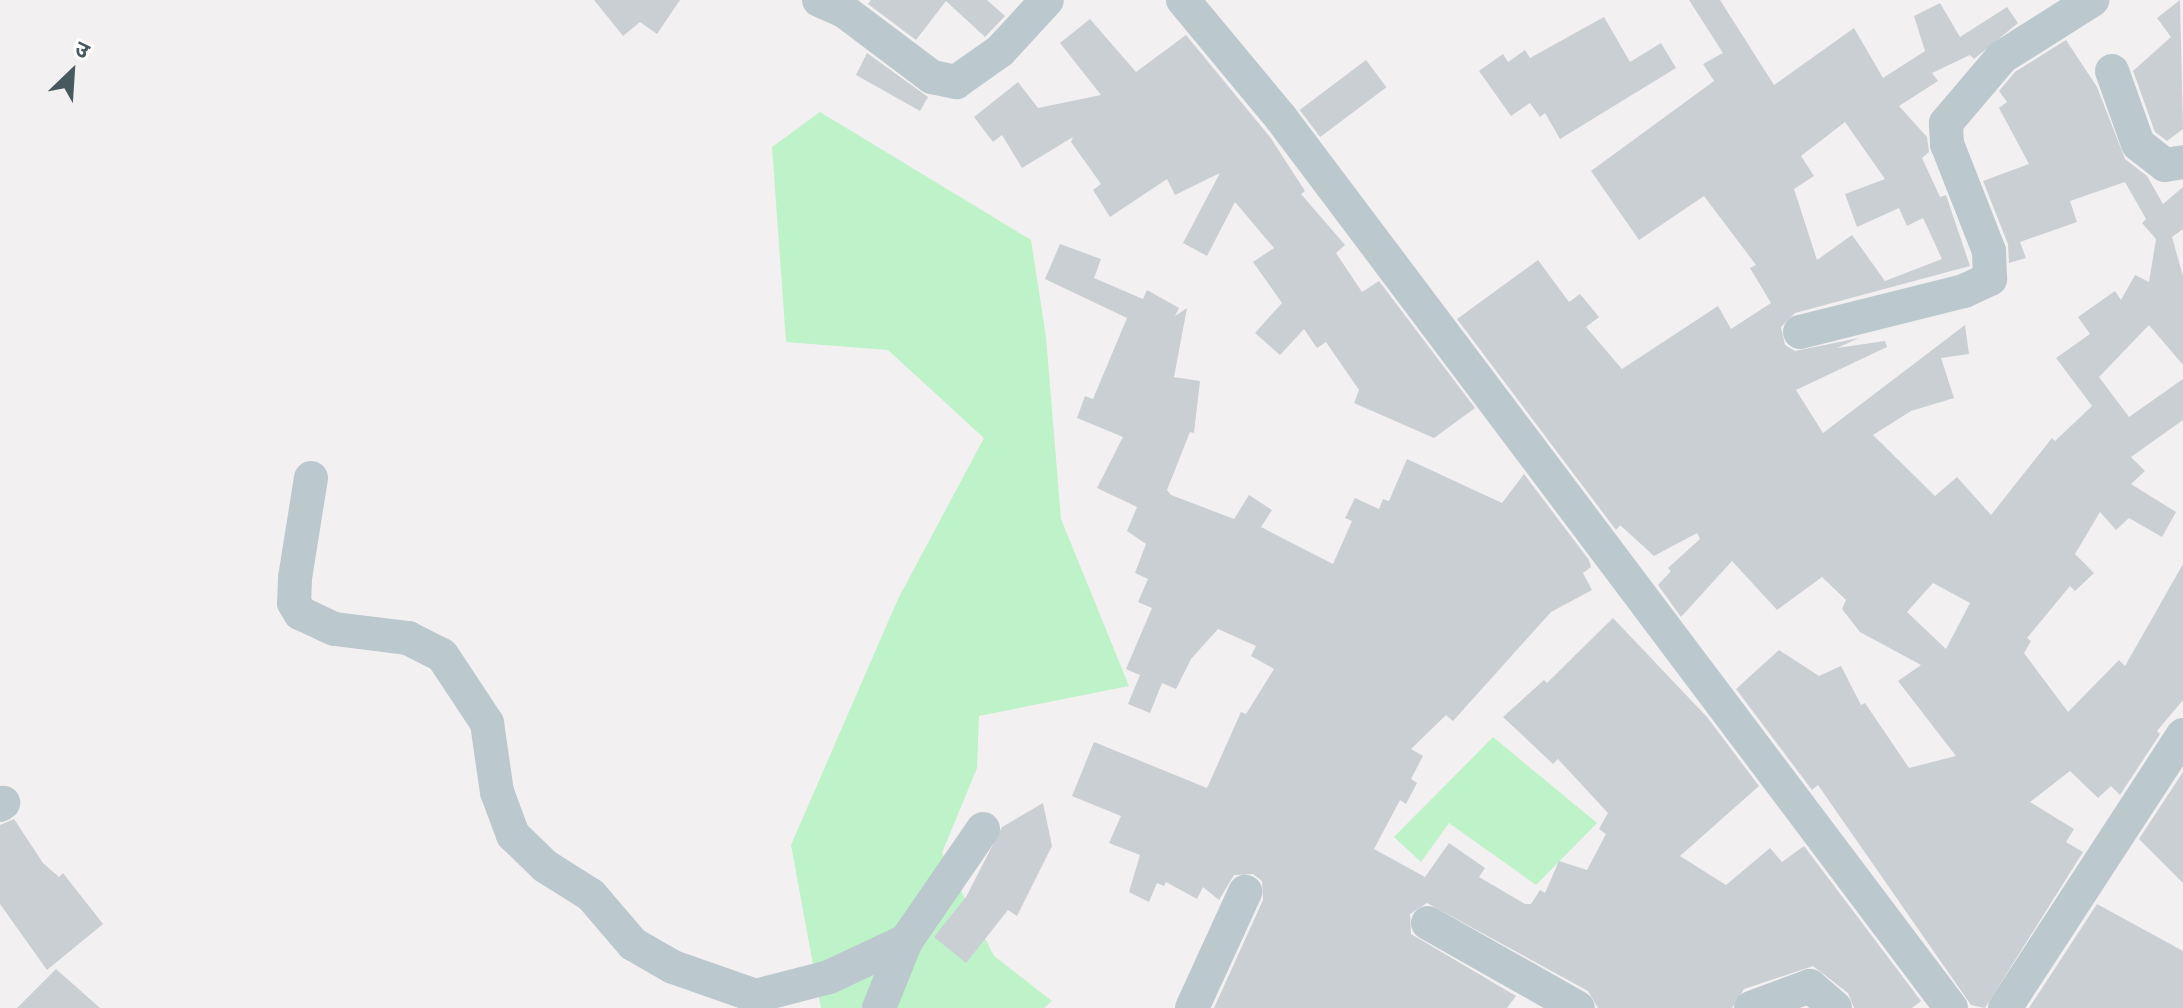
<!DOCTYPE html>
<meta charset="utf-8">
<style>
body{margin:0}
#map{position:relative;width:2183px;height:1008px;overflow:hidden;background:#f3f0f1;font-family:Figtree,"Noto Sans Devanagari",sans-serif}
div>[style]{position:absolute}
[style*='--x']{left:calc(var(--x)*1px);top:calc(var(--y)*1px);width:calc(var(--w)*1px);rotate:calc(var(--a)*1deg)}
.green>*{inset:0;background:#bef2c9}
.building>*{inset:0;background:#cacfd3;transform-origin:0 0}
.minor>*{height:34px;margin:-17px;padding:0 17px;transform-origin:17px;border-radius:17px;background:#bbc8ce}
span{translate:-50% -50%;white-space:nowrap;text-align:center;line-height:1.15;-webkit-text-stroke:6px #fff;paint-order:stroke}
.north{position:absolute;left:32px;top:32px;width:80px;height:80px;-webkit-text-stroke:6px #fff;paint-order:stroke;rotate:25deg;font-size:22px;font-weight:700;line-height:32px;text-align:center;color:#47585f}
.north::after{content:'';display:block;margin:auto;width:28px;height:36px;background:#47585f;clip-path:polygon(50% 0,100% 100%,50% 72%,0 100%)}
</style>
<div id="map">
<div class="green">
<i style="clip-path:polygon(820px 112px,1031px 240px,1046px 337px,1061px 519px,1129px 686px,979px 716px,977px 768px,942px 853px,994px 956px,1052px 1001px,1044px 1008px,821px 1008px,791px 845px,898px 599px,984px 438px,888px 350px,786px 342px,772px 147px)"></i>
<i style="clip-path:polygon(1493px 737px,1597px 823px,1536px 885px,1449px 823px,1421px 862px,1394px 837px)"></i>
</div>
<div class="building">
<i style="clip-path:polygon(594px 0,680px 0,657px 34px,640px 22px,623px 36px)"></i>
<i style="clip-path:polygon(871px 0,987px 0,1005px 16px,985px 37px,946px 1px,916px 40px,868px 4px)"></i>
<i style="clip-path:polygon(evenodd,1689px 0,1720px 0,1774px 85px,1854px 28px,1883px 78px,1925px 51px,1914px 16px,1940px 3px,1960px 37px,2007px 7px,2018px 23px,1974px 59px,1970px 55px,1932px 73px,1938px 81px,1899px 106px,1927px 137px,1929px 152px,1922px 158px,1940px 197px,1946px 195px,1970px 266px,1795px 313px,1781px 327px,1785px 345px,1795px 351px,1859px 338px,1837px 348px,1885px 341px,1887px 347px,1796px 390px,1823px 433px,1965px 325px,1969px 354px,1941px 358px,1954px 398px,1911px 411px,1873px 435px,1935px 496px,1957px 477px,1991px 515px,2052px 438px,2055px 441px,2092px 406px,2056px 358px,2090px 334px,2078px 317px,2115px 291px,2121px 300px,2135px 275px,2149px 282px,2156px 239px,2142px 223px,2146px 219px,2125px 182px,2070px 201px,2077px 222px,2020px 242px,2026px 258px,2009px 263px,2008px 244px,1983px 181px,2029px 164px,1999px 108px,2007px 102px,1999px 91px,2015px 72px,2066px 40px,2097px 87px,2125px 159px,2147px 176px,2163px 204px,2183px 187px,2183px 229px,2172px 237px,2183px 276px,2183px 365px,2149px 325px,2099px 377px,2129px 417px,2183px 379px,2183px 420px,2131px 457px,2145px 471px,2131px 484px,2176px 512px,2162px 537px,2129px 518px,2116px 530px,2100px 512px,2075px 554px,2094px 573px,2075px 591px,2070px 586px,2027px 638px,2031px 641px,2024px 653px,2068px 712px,2119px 660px,2125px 666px,2183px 564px,2183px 700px,2157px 731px,2160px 734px,2120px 795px,2111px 786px,2098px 798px,2070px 771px,2030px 802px,2074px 829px,2066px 842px,2083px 852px,1985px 1008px,1971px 1005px,1818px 785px,1812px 790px,1736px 689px,1779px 650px,1819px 676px,1841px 666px,1861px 705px,1865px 703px,1909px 768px,1956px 756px,1898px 681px,1921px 665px,1860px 632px,1842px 609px,1846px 600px,1822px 577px,1777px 610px,1732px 561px,1681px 617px,1658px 585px,1671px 571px,1668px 568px,1700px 539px,1697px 533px,1654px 556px,1620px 525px,1616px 530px,1457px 319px,1538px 260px,1569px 302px,1580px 294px,1599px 317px,1586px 327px,1622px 369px,1718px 306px,1731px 329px,1771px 303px,1750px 268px,1756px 265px,1704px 196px,1639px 240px,1591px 171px,1714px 81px,1703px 64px,1723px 53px,1689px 0,1845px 122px,1885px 179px,1845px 194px,1857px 227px,1899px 208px,1907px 226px,1923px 218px,1942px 259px,1885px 281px,1852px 235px,1817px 260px,1794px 189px,1814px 176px,1801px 156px,1845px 122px,1689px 0,1933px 583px,1970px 603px,1946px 649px,1907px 612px,1933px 583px)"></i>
<i style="clip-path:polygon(2180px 0,2183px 129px,2167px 141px,2155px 132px,2133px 71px,2171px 37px,2157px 18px)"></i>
<i style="clip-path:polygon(1604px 17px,1630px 62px,1661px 43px,1676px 68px,1560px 139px,1545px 113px,1540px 117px,1530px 103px,1511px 116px,1479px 71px,1503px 54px,1508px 62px,1525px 50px,1530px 58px)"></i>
<i style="clip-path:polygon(1090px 19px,1136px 72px,1186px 35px,1270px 137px,1305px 191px,1301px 194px,1345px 245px,1336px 253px,1362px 292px,1379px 281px,1475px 408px,1434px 438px,1354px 403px,1359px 390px,1326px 342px,1317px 348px,1304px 329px,1280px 355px,1255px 333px,1282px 303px,1253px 262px,1274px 248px,1235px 202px,1207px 256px,1183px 243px,1220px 173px,1175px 195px,1167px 179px,1110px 217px,1093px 190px,1101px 184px,1071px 142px,1073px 137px,1022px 168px,1002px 135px,993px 142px,974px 117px,1018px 82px,1038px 108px,1101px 95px,1060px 43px)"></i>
<i style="clip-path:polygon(867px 53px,928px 97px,920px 111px,856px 75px)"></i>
<i style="left:1366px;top:60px;width:34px;height:83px;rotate:53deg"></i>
<i style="clip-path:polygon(1060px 244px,1101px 259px,1094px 278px,1143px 299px,1147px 290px,1179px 308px,1175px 316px,1187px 308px,1174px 377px,1200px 381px,1194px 433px,1190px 432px,1167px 490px,1171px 495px,1234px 519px,1249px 495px,1272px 510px,1261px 527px,1333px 564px,1352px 521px,1345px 518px,1355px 498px,1379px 509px,1383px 499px,1389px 501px,1407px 459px,1502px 503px,1524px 474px,1589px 560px,1591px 567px,1583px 573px,1592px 590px,1551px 612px,1453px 721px,1446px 715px,1411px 749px,1423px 756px,1411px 779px,1417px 783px,1406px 804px,1400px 800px,1374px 849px,1425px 877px,1449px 843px,1485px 868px,1479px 877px,1525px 904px,1531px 904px,1540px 890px,1545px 893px,1559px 861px,1587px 870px,1606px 834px,1599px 829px,1608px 813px,1558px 759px,1553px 764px,1503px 717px,1544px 680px,1547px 683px,1613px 618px,1707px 717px,1759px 786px,1680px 856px,1726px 885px,1770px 848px,1782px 862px,1804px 846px,1921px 1001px,1912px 1008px,1854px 1008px,1848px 993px,1813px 966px,1744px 989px,1732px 1008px,1598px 1008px,1588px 991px,1427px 903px,1410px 914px,1411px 934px,1516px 996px,1507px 1008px,1214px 1008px,1263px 900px,1262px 881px,1253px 874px,1234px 875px,1219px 900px,1203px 887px,1197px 899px,1166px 882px,1164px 886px,1157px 883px,1149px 902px,1129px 892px,1140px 855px,1109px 843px,1121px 816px,1072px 796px,1094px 742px,1207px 788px,1241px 712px,1246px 714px,1274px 669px,1251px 656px,1256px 646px,1218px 629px,1191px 659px,1176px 689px,1162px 683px,1150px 713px,1128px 704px,1140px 675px,1126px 669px,1152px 608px,1138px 602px,1148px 579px,1135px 573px,1146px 544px,1127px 531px,1137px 507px,1097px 488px,1123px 437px,1077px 418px,1085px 396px,1093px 399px,1127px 318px,1045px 279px)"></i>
<i style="clip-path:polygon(2183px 772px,2183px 883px,2139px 839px)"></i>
<i style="clip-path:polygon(1043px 803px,1052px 846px,1017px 916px,1008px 910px,966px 963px,934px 937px,966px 897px,1002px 827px)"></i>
<i style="clip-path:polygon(14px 819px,43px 863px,59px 877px,63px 873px,103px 924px,47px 970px,0 904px,0 825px)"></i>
<i style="clip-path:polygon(2097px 904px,2183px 951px,2183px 1008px,2029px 1008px)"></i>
<i style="clip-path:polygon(56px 969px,100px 1008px,17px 1008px)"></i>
</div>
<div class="minor">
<i style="--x:819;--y:0;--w:27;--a:24"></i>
<i style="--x:844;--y:11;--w:110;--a:36.9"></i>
<i style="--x:932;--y:77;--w:25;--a:12"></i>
<i style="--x:956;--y:82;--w:54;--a:-35.2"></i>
<i style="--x:1000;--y:51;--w:69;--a:-47.3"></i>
<i style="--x:1183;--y:0;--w:153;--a:50.3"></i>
<i style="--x:1281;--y:118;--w:1114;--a:53.03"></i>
<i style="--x:2112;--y:71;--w:77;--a:70.4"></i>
<i style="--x:2138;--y:144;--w:34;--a:38"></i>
<i style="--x:2165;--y:165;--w:18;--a:-9"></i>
<i style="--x:1800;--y:332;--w:169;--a:-14"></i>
<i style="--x:1964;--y:291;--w:29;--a:-25"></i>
<i style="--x:1990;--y:279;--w:28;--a:-92"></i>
<i style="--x:1989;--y:251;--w:115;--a:-111.4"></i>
<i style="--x:1947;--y:144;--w:21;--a:-93"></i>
<i style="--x:1946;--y:123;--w:87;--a:-49.7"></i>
<i style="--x:2002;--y:57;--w:107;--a:-32.3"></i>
<i style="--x:311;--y:478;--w:101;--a:99.1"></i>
<i style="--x:295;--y:578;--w:25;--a:92"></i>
<i style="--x:294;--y:603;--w:12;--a:59"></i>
<i style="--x:300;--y:613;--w:38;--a:25"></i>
<i style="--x:335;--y:629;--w:74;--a:7"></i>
<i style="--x:408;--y:638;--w:38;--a:27"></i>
<i style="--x:442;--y:655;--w:82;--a:56.5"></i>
<i style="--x:487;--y:723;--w:70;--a:81.8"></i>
<i style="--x:497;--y:792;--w:46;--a:69.6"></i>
<i style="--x:513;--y:835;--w:45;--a:44.1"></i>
<i style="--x:545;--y:866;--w:54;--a:32.2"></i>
<i style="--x:591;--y:895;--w:65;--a:49.4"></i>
<i style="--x:633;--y:944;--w:46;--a:29.9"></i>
<i style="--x:673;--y:967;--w:88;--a:19.3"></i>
<i style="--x:756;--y:996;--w:75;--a:-14.6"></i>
<i style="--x:829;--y:977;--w:85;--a:-25.1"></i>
<i style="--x:0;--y:805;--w:4;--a:-34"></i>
<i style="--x:1428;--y:923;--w:172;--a:29.5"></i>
<i style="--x:879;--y:1008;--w:72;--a:-68.1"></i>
<i style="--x:906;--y:941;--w:136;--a:-55.5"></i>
<i style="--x:1192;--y:1008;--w:128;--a:-65.4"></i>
<i style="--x:1751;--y:1008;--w:63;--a:-20.4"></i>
<i style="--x:1810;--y:986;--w:33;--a:41"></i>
<i style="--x:2005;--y:1008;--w:326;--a:-56.9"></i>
</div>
<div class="north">उ</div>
</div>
